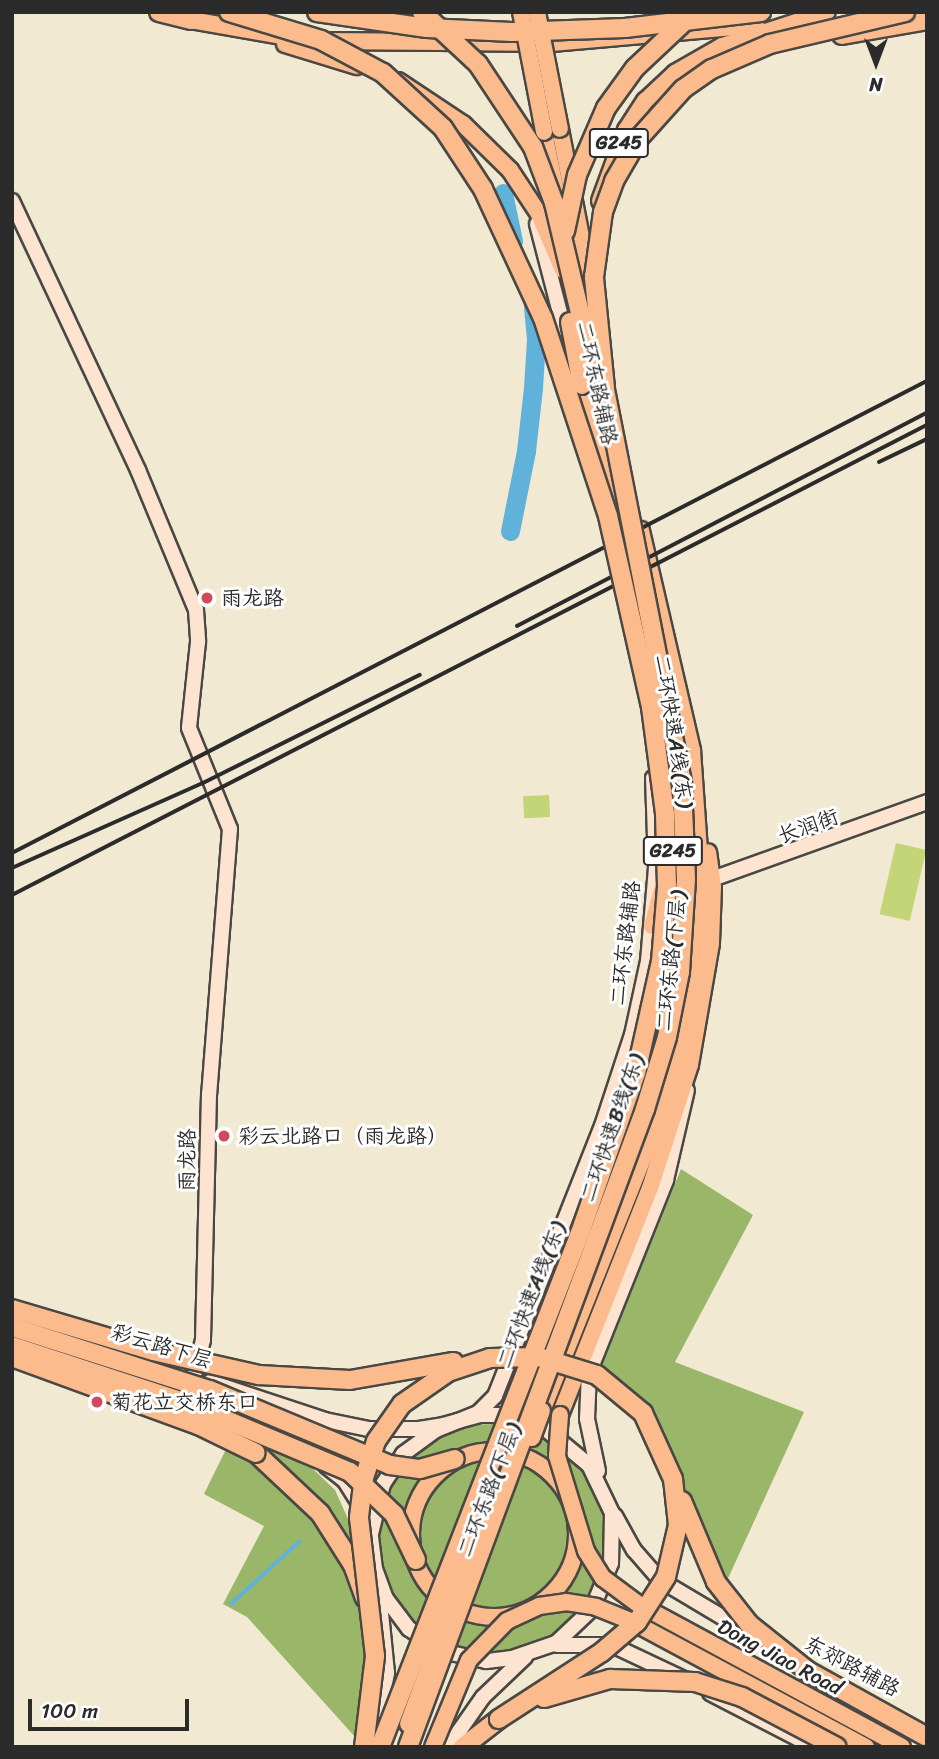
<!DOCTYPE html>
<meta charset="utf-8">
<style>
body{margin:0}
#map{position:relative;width:939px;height:1759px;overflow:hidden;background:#f2e9d2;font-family:Sriracha,"LXGW WenKai TC",sans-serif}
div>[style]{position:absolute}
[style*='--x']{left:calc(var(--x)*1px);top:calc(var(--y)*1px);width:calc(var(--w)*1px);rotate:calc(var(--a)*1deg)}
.green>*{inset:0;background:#c3d577;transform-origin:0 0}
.forest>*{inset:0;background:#9ab668}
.round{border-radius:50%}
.stream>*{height:3.5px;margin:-1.75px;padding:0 1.75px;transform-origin:1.75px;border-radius:1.75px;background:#60b2db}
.river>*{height:19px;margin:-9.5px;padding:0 9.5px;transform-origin:9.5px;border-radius:9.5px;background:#60b2db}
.roads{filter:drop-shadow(2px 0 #494844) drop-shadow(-2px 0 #494844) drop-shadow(0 2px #494844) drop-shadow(0 -2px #494844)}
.secondary>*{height:14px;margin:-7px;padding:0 7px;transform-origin:7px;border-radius:7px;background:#fde4d1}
.primary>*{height:16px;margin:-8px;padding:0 8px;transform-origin:8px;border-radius:8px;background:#fbbb8c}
.primary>.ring{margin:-8px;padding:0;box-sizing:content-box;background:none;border:16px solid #fbbb8c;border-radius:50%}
.highway>*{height:18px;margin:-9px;padding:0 9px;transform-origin:9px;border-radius:9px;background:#fbbb8c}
.rail>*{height:3.5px;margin:-1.75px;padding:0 1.75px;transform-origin:1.75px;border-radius:1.75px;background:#2b2b2b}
.bridges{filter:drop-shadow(2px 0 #494844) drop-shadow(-2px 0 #494844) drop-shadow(0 2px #494844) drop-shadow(0 -2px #494844)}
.primary-bridge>*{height:16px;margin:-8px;padding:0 8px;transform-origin:8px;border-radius:8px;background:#fbbb8c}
.highway-bridge>*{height:18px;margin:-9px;padding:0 9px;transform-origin:9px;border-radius:9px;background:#fbbb8c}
.dots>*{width:19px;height:19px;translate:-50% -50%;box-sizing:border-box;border:4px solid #fff;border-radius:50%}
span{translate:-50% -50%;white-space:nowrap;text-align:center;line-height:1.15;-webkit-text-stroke:6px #fff;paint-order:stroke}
.shield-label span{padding:2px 5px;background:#fff;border:2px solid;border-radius:5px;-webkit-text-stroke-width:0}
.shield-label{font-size:19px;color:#2b2b2b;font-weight:700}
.street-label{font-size:21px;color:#2b2b2b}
.poi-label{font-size:21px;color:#2b2b2b}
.left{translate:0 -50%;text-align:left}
.frame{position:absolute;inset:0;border:14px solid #2b2b2b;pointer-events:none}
.north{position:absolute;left:841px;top:28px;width:70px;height:70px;-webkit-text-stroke:5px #fff;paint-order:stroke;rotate:180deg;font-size:19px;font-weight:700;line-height:28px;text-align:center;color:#2b2b2b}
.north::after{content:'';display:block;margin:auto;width:24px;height:32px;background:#2b2b2b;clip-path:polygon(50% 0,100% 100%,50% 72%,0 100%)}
.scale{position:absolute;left:28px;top:1699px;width:161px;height:32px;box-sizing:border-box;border:4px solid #2b2b2b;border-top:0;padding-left:9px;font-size:21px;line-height:24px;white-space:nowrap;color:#2b2b2b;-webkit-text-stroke:5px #fff;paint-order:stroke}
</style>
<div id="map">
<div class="green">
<i style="left:549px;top:795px;width:22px;height:26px;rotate:87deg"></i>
<i style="left:896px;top:843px;width:31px;height:73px;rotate:13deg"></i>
</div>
<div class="forest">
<i style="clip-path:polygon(681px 1169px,753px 1215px,675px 1362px,804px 1412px,725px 1585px,650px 1419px,602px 1366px)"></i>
<i class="round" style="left:377px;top:1424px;width:230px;height:230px"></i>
<i style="clip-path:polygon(235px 1431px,311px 1467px,335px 1490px,358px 1541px,383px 1662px,356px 1738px,247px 1617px,223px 1604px,264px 1526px,204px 1494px)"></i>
</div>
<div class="stream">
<i style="--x:231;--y:1604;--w:92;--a:-42.4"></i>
</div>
<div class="river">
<i style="--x:503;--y:193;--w:49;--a:78.2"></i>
<i style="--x:510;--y:531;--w:82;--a:-78.7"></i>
<i style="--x:526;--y:451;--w:63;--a:-83.7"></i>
<i style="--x:533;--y:388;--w:49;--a:-86.5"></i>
<i style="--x:536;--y:339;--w:43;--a:-95.3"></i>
</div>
<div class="roads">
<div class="secondary">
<i style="--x:12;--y:201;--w:297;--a:64.9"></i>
<i style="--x:138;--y:470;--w:152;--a:67.5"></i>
<i style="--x:196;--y:610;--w:32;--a:86"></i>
<i style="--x:198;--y:642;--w:86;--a:96"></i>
<i style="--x:189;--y:728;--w:109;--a:67.9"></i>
<i style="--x:230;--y:829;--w:266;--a:94.5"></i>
<i style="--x:209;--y:1094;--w:246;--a:91.4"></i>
<i style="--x:203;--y:1340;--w:56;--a:104.5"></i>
<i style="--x:537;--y:224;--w:116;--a:75.5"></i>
<i style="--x:701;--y:883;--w:240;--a:-19.7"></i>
<i style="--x:210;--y:1382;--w:121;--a:18.3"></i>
<i style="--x:325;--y:1420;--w:45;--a:11.6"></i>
<i style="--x:369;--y:1429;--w:50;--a:0"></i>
<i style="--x:419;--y:1429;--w:24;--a:-9"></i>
<i style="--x:443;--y:1425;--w:16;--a:-15"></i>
<i style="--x:458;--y:1421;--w:24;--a:-15"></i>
<i style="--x:481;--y:1415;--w:22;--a:0"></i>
<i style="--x:503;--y:1415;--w:42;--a:16.7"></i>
<i style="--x:543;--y:1427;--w:60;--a:39.6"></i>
<i style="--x:589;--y:1465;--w:53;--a:64.4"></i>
<i style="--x:612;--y:1513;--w:50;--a:91.1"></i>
<i style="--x:611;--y:1563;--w:50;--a:112.4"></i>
<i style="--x:592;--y:1609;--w:50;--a:136.6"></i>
<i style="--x:556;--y:1643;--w:46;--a:161.2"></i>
<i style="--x:512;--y:1658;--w:26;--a:173"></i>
<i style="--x:486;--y:1661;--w:45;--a:-167.2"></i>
<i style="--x:442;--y:1651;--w:40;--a:-146"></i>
<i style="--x:409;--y:1629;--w:38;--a:-127"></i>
<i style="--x:386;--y:1599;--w:32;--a:-110"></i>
<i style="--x:375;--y:1569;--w:35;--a:-97"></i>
<i style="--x:371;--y:1534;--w:51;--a:-76.5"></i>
<i style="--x:383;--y:1484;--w:36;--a:-56"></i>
<i style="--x:403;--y:1454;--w:41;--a:-36"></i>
<i style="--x:436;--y:1430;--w:24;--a:-22"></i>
<i style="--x:458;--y:1421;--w:22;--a:-22"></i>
<i style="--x:478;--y:1413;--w:24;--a:-45"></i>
<i style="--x:495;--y:1396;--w:290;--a:-68.4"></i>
<i style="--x:602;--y:1126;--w:96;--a:-71.8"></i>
<i style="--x:632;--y:1035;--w:76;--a:-77.8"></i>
<i style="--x:648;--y:961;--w:93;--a:-85.1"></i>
<i style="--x:656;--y:868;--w:90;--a:-91.9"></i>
<i style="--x:326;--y:1466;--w:24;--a:38"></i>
<i style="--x:345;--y:1481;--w:32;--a:58"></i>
<i style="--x:598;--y:1471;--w:53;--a:-101.9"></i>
<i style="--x:587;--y:1419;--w:46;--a:-87.5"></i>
<i style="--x:589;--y:1373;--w:208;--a:-68.2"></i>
<i style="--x:666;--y:1180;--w:92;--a:-76.9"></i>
<i style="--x:615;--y:1516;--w:39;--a:61"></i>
<i style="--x:634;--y:1550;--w:40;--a:49"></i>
<i style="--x:660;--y:1580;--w:115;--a:30.8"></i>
<i style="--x:557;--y:1645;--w:55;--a:0"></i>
<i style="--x:612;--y:1645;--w:82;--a:25.3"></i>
<i style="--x:710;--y:1693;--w:117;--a:27.4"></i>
<i style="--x:372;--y:1747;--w:76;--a:-78.5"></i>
<i style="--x:387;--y:1673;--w:80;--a:-95.7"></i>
<i style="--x:448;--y:1747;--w:61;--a:-55"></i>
<i style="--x:483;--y:1697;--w:58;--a:-43.6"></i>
</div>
<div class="primary">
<i style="--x:191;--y:20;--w:110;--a:10"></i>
<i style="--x:325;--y:41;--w:227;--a:0.5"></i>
<i style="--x:552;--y:43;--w:205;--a:-5"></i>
<i style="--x:285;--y:44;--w:75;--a:17"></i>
<i style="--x:398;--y:81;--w:78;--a:33.5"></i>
<i style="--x:463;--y:124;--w:66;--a:44.4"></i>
<i style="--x:510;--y:170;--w:53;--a:56.6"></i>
<i style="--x:539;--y:214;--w:61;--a:66.8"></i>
<i style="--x:560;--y:129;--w:162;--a:79"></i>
<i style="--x:544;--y:132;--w:61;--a:78.7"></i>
<i style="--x:600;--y:201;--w:76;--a:-69.9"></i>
<i style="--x:626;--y:130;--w:35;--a:-57"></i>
<i style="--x:645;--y:101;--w:41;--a:-43"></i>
<i style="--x:675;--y:73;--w:54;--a:-29.9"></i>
<i style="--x:722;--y:46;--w:110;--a:-17.9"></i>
<i style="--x:588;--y:358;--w:188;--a:78"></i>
<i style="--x:652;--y:926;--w:106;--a:-74.6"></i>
<i style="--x:542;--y:1411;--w:339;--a:-68.2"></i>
<i style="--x:668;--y:1096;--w:66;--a:-74.1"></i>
<i style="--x:686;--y:1033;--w:54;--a:-81.4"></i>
<i style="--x:694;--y:980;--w:101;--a:-86"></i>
<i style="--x:701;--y:879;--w:129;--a:-94"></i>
<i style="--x:692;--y:750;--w:226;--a:-103.1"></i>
<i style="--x:560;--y:1415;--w:244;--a:-68.4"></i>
<i style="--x:650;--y:1188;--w:129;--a:-72"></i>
<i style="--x:690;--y:1065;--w:124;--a:-80.2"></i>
<i style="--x:711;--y:943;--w:56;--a:-88"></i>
<i style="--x:713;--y:887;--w:35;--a:-98"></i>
<i class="ring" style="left:411px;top:1451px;width:150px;height:150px"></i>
<i style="--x:638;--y:1604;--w:300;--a:28.4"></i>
<i style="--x:629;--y:1620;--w:269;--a:28.2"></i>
</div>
<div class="highway">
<i style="--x:159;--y:12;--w:33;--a:14"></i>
<i style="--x:842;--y:35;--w:86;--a:-10"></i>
<i style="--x:582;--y:385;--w:91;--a:78.6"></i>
<i style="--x:256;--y:1453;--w:88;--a:43.2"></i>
<i style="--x:320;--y:1513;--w:62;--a:57.6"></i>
<i style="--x:353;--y:1565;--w:35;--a:70"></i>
<i style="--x:463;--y:1747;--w:46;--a:-37.9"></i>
</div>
</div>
<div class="rail">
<i style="--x:879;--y:462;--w:53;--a:-25.6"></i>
<i style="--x:517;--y:626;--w:462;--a:-27.5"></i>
<i style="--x:12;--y:853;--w:1030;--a:-27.29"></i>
<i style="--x:12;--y:868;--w:209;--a:-24"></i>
<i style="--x:203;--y:783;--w:242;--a:-26.5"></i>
<i style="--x:12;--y:895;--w:1029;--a:-27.19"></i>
</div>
<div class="bridges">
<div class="primary-bridge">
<i style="--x:521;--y:12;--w:122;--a:79.1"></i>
<i style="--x:537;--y:12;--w:119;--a:78.9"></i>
<i style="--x:560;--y:1415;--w:41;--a:94.2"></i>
<i style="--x:557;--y:1456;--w:99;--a:73"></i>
<i style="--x:586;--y:1551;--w:32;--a:58"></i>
<i style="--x:603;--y:1578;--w:44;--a:36.6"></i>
<i style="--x:532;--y:1438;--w:29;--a:-70"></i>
<i style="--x:408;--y:1724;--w:195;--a:-69.9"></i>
<i style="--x:433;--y:1747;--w:94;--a:-67.5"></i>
<i style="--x:469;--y:1660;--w:54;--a:-45.7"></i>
<i style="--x:507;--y:1621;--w:35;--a:-25"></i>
<i style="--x:539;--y:1606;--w:27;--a:-8"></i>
<i style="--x:566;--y:1602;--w:30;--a:9"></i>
<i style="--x:596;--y:1607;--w:35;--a:22"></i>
</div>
<div class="highway-bridge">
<i style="--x:229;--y:12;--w:96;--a:16.9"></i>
<i style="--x:321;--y:40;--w:70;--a:28"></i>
<i style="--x:383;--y:73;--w:81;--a:42.5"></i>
<i style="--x:443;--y:128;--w:73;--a:56.7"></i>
<i style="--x:483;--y:189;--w:142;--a:65.1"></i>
<i style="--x:543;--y:318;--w:208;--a:71.8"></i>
<i style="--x:608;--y:516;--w:196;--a:77.3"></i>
<i style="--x:651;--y:707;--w:108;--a:82.5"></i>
<i style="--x:665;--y:814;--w:73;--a:88.4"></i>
<i style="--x:667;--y:887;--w:74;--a:94.6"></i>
<i style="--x:661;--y:961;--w:115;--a:102.6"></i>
<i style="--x:636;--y:1073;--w:170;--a:109.3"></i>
<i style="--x:580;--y:1233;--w:552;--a:111.26"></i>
<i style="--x:317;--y:12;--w:111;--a:8.3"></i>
<i style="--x:427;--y:28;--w:85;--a:2.7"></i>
<i style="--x:512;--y:32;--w:113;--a:-2"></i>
<i style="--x:625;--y:28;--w:137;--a:-6.7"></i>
<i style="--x:422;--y:12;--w:76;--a:42.9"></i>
<i style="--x:478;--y:64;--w:100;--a:56.5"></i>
<i style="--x:533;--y:147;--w:60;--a:69.4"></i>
<i style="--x:554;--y:203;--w:170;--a:76.7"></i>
<i style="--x:565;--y:231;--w:57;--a:-77.9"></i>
<i style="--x:577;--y:175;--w:73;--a:-66.6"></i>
<i style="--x:606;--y:108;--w:49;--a:-54.1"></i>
<i style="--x:635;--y:68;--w:69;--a:-43.2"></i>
<i style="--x:570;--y:322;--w:64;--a:79.2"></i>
<i style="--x:12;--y:1309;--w:147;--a:16.6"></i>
<i style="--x:153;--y:1351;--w:109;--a:12.8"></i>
<i style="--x:259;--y:1375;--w:91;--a:3.1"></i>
<i style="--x:350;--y:1380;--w:105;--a:-9.9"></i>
<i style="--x:12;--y:1327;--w:208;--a:17.7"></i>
<i style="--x:210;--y:1390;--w:195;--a:22.6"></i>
<i style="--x:390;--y:1465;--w:30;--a:8"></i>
<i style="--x:420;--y:1469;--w:36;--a:-16"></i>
<i style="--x:12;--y:1346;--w:183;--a:18.1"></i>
<i style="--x:186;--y:1403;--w:178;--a:22.8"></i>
<i style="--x:350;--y:1472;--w:61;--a:43.7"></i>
<i style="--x:394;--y:1514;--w:51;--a:64.4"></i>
<i style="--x:12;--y:1357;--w:198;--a:20.1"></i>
<i style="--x:198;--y:1425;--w:64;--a:25.8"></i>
<i style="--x:682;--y:1501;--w:88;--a:67.2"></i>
<i style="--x:716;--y:1582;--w:53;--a:51.8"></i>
<i style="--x:749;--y:1624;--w:75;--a:38.5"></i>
<i style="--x:808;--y:1671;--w:136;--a:29"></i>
<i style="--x:544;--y:1698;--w:69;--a:-16.1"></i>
<i style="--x:610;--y:1679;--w:85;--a:2"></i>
<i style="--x:695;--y:1682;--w:49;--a:17.7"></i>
<i style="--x:742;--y:1697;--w:107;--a:27.8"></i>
<i style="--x:364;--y:1747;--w:92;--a:-83.1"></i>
<i style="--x:375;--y:1656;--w:140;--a:-96.6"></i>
<i style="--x:359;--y:1517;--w:39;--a:-83"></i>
<i style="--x:364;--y:1478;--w:39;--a:-72"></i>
<i style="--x:376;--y:1441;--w:45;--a:-54.9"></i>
<i style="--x:402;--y:1404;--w:56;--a:-34.8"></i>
<i style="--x:448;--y:1372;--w:44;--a:-18.4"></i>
<i style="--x:490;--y:1358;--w:49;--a:-1.2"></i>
<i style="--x:539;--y:1357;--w:61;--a:17.2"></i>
<i style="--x:597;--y:1375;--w:60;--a:39.6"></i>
<i style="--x:643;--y:1413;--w:72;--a:65.6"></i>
<i style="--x:673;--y:1479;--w:46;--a:83.8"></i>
<i style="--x:678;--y:1525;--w:53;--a:103"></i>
<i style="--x:666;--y:1577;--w:54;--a:122.8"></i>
<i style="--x:637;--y:1622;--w:46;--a:139.4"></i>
<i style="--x:602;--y:1652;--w:123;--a:147"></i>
<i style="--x:408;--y:1747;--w:681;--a:-69.62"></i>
<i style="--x:645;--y:1109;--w:75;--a:-73"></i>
<i style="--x:667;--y:1037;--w:66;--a:-78.7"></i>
<i style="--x:680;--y:972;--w:93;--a:-86.3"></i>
<i style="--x:686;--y:879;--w:97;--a:-92.4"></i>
<i style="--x:682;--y:782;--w:401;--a:-101.1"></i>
<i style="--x:605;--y:388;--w:112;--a:-95.7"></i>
<i style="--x:594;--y:277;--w:66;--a:-82.1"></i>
<i style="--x:603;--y:212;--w:33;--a:-70"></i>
<i style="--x:614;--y:181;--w:50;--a:-59.8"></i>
<i style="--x:639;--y:138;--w:66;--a:-48.1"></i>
<i style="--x:683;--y:89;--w:35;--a:-35"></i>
<i style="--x:712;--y:69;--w:63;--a:-23.3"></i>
<i style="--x:770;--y:44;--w:139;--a:-13.3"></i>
</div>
</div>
<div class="dots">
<i style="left:207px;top:598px;background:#d1495b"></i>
<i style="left:224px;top:1136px;background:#d1495b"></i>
<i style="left:97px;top:1402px;background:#d1495b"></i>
</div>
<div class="shield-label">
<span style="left:619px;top:143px">G245</span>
<span style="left:673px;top:851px">G245</span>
</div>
<div class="street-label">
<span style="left:597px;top:383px;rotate:78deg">二环东路辅路</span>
<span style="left:674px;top:731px;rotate:81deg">二环快速A线(东)</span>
<span style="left:808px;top:826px;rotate:-20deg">长润街</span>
<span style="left:625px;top:943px;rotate:-83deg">二环东路辅路</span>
<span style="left:671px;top:961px;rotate:-84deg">二环东路(下层)</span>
<span style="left:612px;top:1128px;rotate:-71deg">二环快速B线(东)</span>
<span style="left:187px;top:1160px;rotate:-89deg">雨龙路</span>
<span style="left:531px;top:1295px;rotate:-69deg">二环快速A线(东)</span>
<span style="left:162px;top:1346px;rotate:17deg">彩云路下层</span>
<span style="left:489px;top:1490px;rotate:-69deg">二环东路(下层)</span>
<span style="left:780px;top:1657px;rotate:28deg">Dong Jiao Road</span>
<span style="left:852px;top:1666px;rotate:28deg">东郊路辅路</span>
</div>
<div class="poi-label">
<span class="left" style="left:221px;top:598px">雨龙路</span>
<span class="left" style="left:238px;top:1136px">彩云北路口（雨龙路）</span>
<span class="left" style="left:111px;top:1402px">菊花立交桥东口</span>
</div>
<div class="frame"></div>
<div class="north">N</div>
<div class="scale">100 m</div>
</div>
